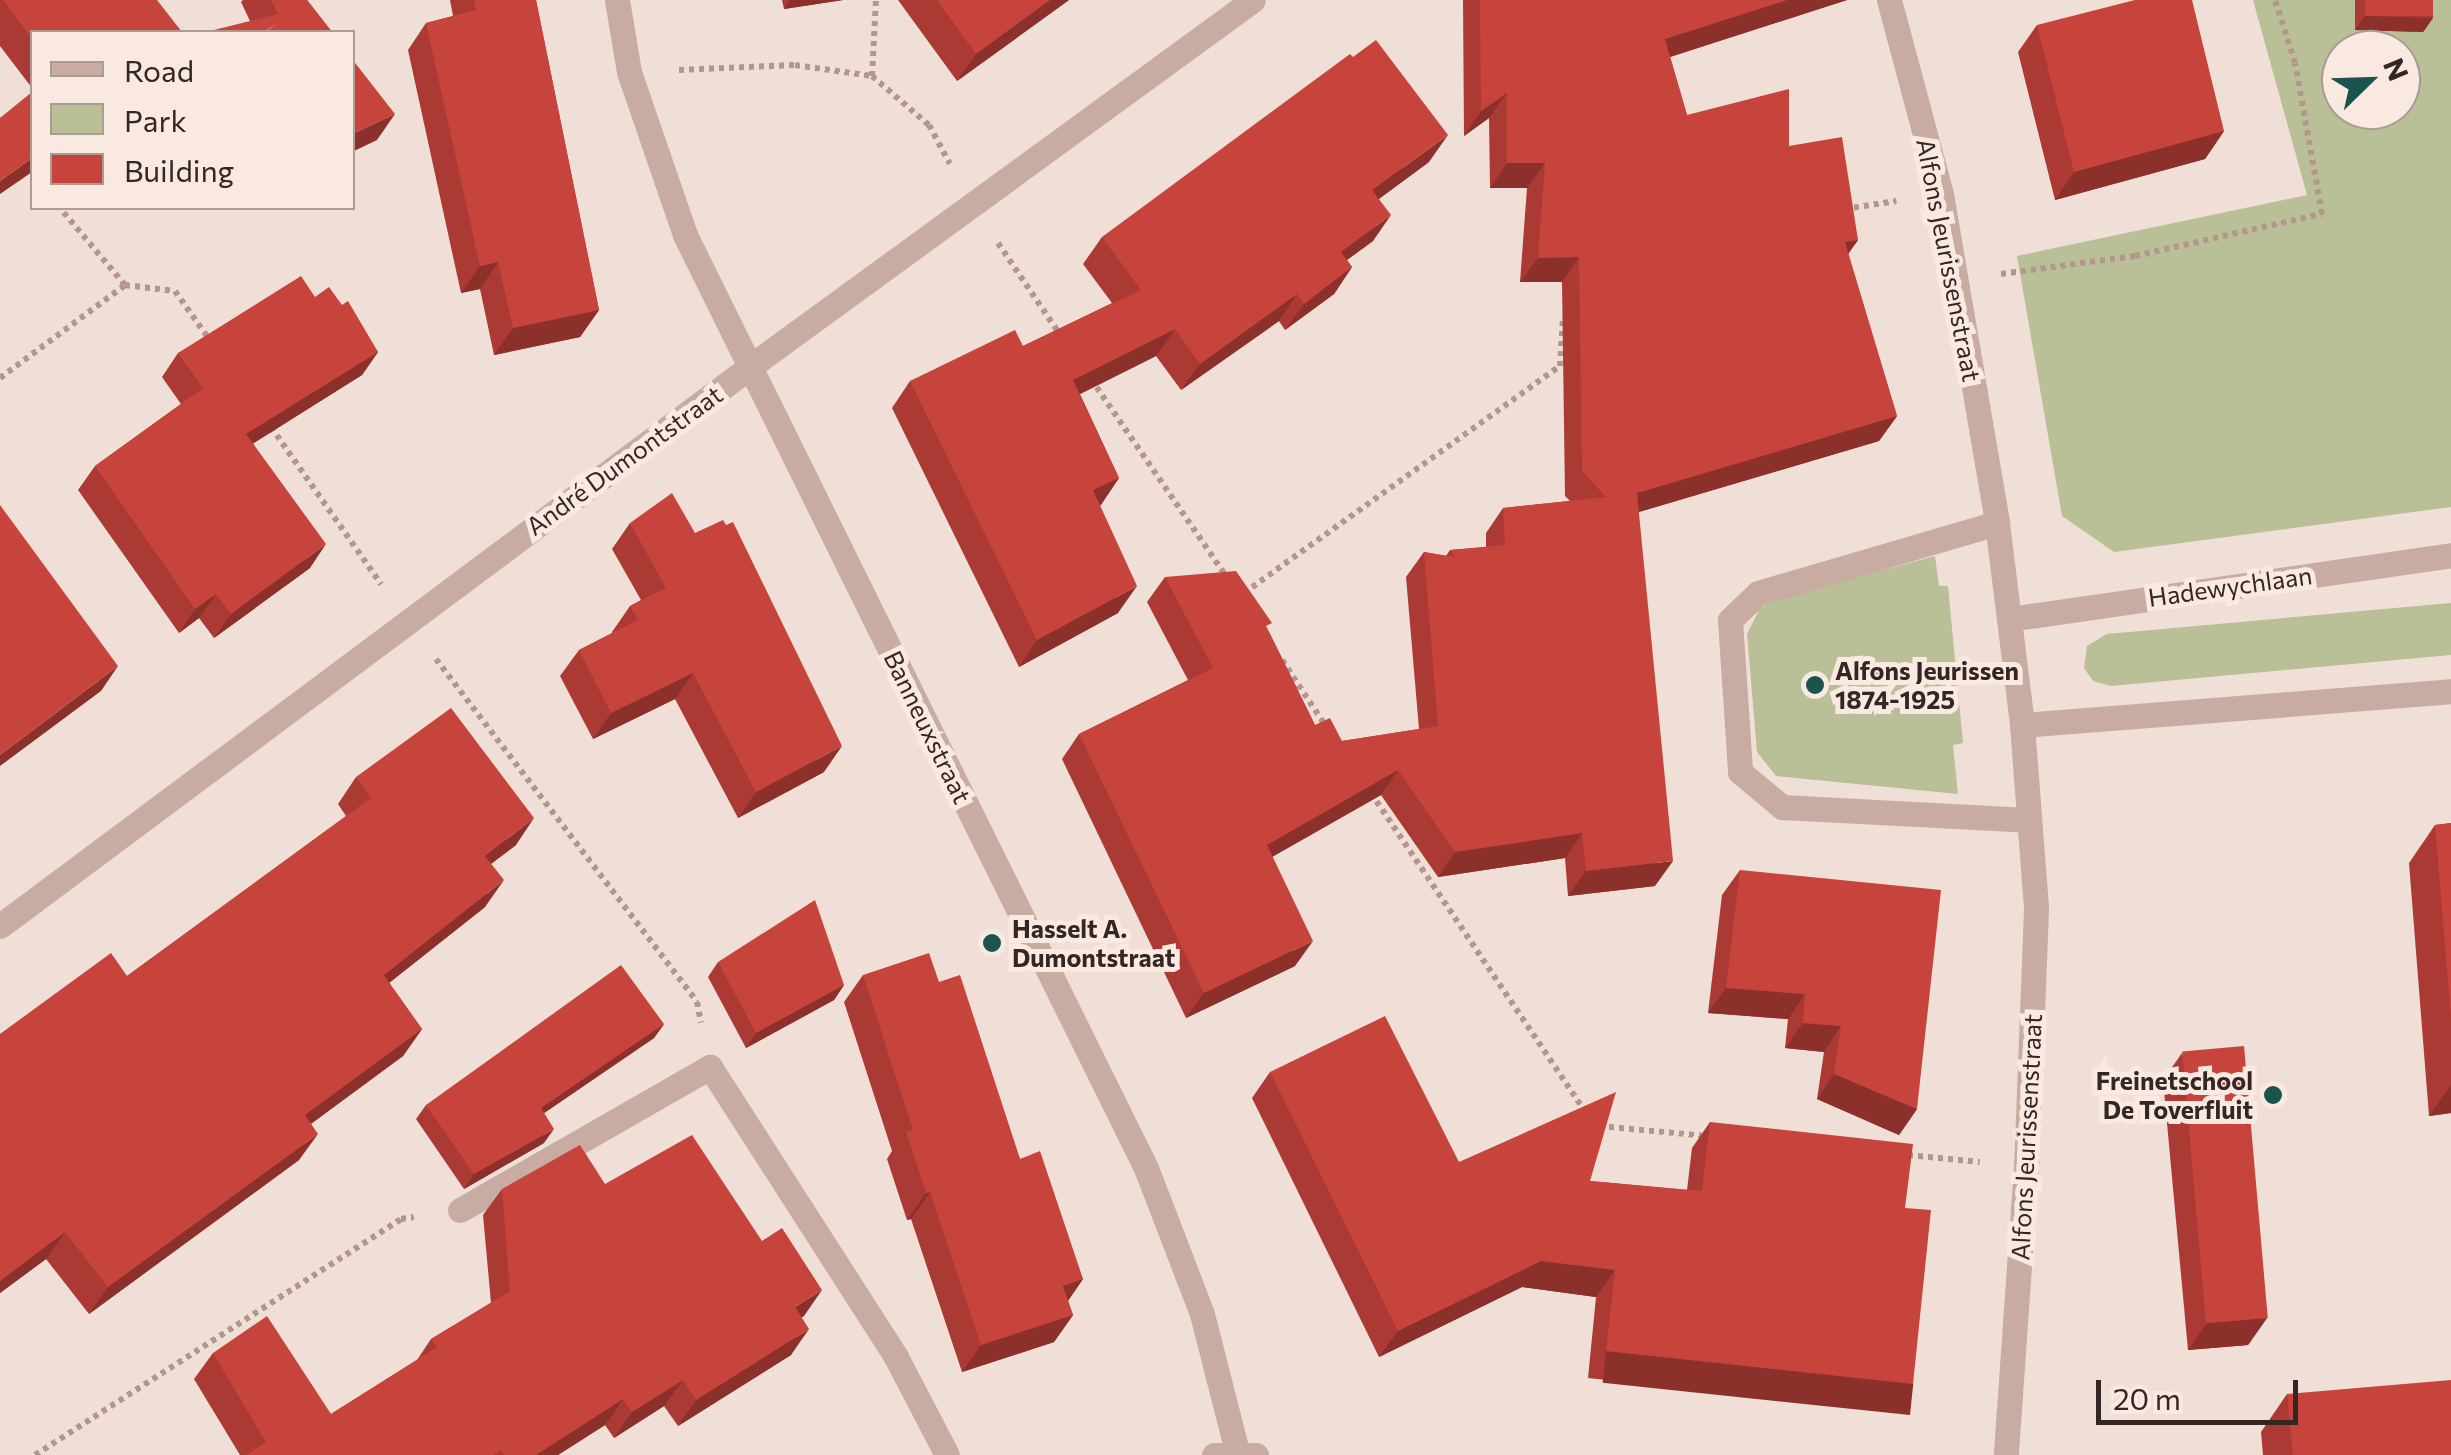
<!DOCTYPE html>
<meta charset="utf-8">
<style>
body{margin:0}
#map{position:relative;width:2451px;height:1455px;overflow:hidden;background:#f0dfd6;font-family:Commissioner,sans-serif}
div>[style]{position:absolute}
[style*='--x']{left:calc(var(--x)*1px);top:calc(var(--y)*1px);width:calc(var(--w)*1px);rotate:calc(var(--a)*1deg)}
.green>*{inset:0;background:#b9bf96}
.path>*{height:6px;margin-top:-3px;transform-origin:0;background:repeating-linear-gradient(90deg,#b4968c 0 5px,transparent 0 10px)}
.lane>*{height:25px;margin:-12.5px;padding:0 12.5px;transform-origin:12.5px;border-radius:12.5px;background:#c8aca2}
.street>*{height:25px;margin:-12.5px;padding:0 12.5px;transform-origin:12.5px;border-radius:12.5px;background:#c8aca2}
.wall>*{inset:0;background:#ab3a34}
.shaded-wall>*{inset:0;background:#8b302b;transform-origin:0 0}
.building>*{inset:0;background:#c7443d;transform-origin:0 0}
.dots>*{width:28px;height:28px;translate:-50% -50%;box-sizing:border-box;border:5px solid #f9e9e1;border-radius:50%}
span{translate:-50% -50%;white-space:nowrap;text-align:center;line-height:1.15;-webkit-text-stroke:10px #f9e9e1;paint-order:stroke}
.street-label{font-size:25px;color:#332624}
.poi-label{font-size:25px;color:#332624;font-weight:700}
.left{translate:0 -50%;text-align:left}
.right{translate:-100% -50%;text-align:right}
.legend{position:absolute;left:30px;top:30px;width:325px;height:180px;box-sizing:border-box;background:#f9e9e1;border:2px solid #aa9b95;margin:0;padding:12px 18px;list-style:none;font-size:30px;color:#332624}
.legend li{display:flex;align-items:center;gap:20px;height:50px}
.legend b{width:50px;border:2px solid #aa9b95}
.north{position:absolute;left:2321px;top:30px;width:100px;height:100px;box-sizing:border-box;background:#f9e9e1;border:2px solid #aa9b95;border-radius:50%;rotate:67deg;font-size:28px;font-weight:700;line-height:40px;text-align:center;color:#332624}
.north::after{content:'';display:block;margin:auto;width:35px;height:45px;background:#1a544c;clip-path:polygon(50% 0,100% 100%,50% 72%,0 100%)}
.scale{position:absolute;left:2096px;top:1380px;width:202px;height:45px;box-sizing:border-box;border:5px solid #332624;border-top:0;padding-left:12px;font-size:30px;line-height:35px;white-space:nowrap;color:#332624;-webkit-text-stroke:8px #f9e9e1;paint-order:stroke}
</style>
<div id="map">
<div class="green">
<i style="clip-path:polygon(evenodd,2253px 0,2451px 0,2451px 507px,2114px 552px,2062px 516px,2017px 256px,2307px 195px,2253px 0,2341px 50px,2401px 50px,2401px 110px,2341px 110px,2341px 50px)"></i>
<i style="clip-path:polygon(1935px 556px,1939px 586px,1948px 586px,1963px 743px,1953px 745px,1958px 794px,1776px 776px,1757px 752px,1747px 634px,1759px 610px,1772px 600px)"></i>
<i style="clip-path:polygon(2451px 603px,2451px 655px,2111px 686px,2093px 681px,2084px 668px,2087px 646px,2107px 634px)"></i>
</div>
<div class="path">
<i style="--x:679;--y:70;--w:116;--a:-2.5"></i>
<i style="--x:795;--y:65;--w:78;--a:8.1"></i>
<i style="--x:872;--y:76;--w:75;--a:40.7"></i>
<i style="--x:929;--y:125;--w:44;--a:61.7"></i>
<i style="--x:872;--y:76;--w:76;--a:-87"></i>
<i style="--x:1844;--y:209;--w:53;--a:-8.7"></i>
<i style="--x:998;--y:243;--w:112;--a:55.9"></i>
<i style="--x:2001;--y:274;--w:135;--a:-7.7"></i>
<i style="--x:2135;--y:256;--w:192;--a:-12.7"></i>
<i style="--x:2322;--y:214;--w:153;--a:-100.1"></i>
<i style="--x:2295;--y:63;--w:66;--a:-107.6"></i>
<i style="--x:125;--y:285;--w:50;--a:6.8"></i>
<i style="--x:175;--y:291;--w:59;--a:54.7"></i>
<i style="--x:0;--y:378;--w:156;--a:-36.6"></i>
<i style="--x:125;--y:285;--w:101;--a:-130.2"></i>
<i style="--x:1091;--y:379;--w:237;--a:55.6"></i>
<i style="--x:271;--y:427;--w:192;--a:55"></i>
<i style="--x:1244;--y:593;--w:389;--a:-35.7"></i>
<i style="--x:1560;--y:366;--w:49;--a:-86.5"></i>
<i style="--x:436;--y:659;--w:431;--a:52.7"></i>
<i style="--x:697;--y:1002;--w:21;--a:79"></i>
<i style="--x:1282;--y:660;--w:78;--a:56.5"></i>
<i style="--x:1371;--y:793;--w:383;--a:56.1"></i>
<i style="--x:1599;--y:1126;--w:107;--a:5.3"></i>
<i style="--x:1908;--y:1155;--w:72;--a:5.6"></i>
<i style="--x:35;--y:1455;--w:435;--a:-32.8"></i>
<i style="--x:401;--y:1219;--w:13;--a:-9"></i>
</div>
<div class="lane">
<i style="--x:460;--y:1210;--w:288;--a:-29.8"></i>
<i style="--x:710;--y:1067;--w:345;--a:57.3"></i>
<i style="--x:896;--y:1357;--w:110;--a:62.5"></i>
</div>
<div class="street">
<i style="--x:617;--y:0;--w:73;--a:80.5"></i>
<i style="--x:629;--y:72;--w:172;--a:71"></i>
<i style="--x:685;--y:235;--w:1041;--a:63.71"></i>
<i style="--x:1146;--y:1168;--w:156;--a:69"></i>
<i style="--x:1202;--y:1314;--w:146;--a:75.7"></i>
<i style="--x:1889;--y:0;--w:201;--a:75"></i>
<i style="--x:1941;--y:194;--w:334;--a:80.3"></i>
<i style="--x:1997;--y:523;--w:204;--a:82.9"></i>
<i style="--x:2022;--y:725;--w:185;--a:85.6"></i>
<i style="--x:2036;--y:909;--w:257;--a:92.2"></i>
<i style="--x:2026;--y:1166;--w:290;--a:94"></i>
<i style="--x:1997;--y:523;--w:249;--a:163.7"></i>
<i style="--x:1758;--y:593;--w:39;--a:136"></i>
<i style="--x:1730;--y:620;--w:152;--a:86.2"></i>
<i style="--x:1740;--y:772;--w:55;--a:39.8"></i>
<i style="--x:1782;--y:807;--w:246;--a:3"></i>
<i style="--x:2009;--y:619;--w:447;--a:-8.2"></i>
<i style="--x:2022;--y:725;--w:430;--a:-4.5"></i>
<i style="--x:0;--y:926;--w:937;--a:-36.71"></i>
<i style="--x:751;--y:366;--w:621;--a:-36.1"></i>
<i style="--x:1214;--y:1455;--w:42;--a:0"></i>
</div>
<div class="wall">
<i style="clip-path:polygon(0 0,157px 0,32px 32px,32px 88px,0 46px)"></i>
<i style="clip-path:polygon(243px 0,307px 0,332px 32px,250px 21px,241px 2px)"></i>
<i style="clip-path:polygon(450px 0,536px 0,599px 310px,580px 337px,494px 355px,480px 289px,461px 293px,408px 50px,426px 23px,453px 16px)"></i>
<i style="clip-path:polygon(782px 0,843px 0,784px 9px)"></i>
<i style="clip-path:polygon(898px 0,1069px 0,957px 81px)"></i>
<i style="clip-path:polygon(1463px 0,1847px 0,1670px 57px,1687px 115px,1789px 146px,1858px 240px,1848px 254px,1897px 416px,1879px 441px,1638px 512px,1655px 886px,1568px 896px,1565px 858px,1438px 877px,1381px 795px,1272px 857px,1295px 966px,1186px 1018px,1062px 759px,1079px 734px,1188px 680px,1147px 602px,1165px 577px,1268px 630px,1315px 725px,1342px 741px,1419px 729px,1406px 577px,1424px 552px,1446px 556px,1450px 550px,1486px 547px,1486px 533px,1503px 508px,1570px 501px,1565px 496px,1562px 282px,1520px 282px,1527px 188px,1490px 188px,1489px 118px,1464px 136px)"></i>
<i style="clip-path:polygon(2355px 0,2433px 0,2433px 18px,2423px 32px,2355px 30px)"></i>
<i style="clip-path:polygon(2037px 25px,2224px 131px,2205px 159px,2055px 200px,2018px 52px)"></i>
<i style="clip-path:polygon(1429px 162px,1379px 199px,1373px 241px,1347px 260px,1352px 267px,1334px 294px,1285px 330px,1279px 321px,1181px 390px,1156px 356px,1080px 394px,1119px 478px,1100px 505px,1118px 613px,1019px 667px,892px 408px,910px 381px,1023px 346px,1112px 303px,1083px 264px,1102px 237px)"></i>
<i style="clip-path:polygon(315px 297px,342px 305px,378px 352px,362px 375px,253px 443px,310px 568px,214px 638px,199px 618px,179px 633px,78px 490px,95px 466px,181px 404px,162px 377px,178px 353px)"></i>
<i style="clip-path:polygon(630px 523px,824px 772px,738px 818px,675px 699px,593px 739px,560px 676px,579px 650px,612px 633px,612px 632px,630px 606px,641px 600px,612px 549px)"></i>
<i style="clip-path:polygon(356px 777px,516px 845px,491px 864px,485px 907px,389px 983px,422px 1029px,403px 1056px,311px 1124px,299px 1160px,89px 1314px,46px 1259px,0 1293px,0 1034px,127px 976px,346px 816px,338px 804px)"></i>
<i style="clip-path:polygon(2451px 823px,2451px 1113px,2429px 1116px,2409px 863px,2435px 825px)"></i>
<i style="clip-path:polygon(1740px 870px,1917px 1109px,1899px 1135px,1817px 1099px,1824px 1052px,1785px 1048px,1788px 1019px,1708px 1013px,1722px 895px)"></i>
<i style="clip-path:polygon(718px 962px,844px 985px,834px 1000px,746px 1048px,708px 977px)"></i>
<i style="clip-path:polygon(863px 975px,939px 982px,1020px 1159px,1083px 1279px,1068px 1301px,1073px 1315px,1054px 1342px,962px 1372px,911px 1219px,907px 1220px,887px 1159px,892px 1151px,844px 1002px)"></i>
<i style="clip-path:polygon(664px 1024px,654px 1038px,544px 1113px,544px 1143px,464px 1189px,416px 1119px,426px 1105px)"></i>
<i style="clip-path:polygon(2182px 1053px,2267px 1318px,2248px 1345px,2188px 1350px,2163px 1080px)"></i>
<i style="clip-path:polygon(1270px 1072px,1459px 1162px,1590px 1181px,1687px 1190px,1692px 1148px,1710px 1122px,1905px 1208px,1913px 1384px,1895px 1411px,1588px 1378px,1596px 1297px,1522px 1287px,1379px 1357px,1252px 1098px)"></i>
<i style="clip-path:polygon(605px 1184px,804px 1316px,802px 1317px,791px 1355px,678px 1426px,664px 1406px,614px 1438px,605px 1425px,558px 1455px,240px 1455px,194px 1379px,213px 1353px,331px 1414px,417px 1360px,431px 1339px,491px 1303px,483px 1215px,502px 1189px)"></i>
<i style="clip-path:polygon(2287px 1394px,2451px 1455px,2263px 1455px,2261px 1432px)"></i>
</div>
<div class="shaded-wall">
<i style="clip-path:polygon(790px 0,843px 0,784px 9px)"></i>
<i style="clip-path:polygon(1050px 0,1069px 0,957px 81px,976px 54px)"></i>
<i style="clip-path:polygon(1787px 0,1847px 0,1648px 64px,1665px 39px)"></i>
<i style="clip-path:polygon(2365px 16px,2433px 18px,2423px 32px,2355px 30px)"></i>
<i style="clip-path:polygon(1507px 93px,1489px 118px,1464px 136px,1481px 111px)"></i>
<i style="clip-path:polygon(395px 114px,377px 140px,352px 152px,352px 134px)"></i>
<i style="clip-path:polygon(2224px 131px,2205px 159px,2055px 200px,2074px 172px)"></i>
<i style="clip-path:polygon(1448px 135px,1429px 162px,1354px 217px,1372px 190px)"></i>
<i style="clip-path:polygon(32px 158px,32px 172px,0 194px,0 181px)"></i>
<i style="clip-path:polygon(1507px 163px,1545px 163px,1527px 188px,1490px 188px)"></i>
<i style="clip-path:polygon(1391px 215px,1373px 241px,1322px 278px,1341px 252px)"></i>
<i style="clip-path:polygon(1858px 240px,1840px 265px,1845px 242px)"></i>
<i style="clip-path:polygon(1579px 257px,1562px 282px,1520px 282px,1538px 258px)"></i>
<i style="clip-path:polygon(498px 262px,480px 289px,461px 293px,480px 266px)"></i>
<i style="clip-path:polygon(1352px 267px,1334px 294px,1285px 330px,1304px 304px)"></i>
<i style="clip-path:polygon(1297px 294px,1279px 321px,1181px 390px,1200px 364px)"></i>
<i style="clip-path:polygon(599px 310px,580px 337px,494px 355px,513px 328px)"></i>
<i style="clip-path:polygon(1175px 329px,1156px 356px,1054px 407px,1073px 380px)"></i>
<i style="clip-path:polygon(378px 352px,362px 375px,230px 458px,246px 434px)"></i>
<i style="clip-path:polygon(1897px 416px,1879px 441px,1619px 518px,1637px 493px)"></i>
<i style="clip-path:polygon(1119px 478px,1101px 505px,1074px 517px,1093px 490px)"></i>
<i style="clip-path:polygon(326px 544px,310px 568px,214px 638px,231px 614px)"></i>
<i style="clip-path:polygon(1137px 586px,1118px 613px,1019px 667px,1037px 640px)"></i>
<i style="clip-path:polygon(216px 594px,199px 618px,179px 633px,195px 609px)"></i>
<i style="clip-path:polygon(118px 666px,101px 691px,0 766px,0 755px)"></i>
<i style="clip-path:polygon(693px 673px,675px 699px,593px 739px,611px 713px)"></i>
<i style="clip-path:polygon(842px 746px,824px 772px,738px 818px,756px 792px)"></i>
<i style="clip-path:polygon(1398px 770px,1381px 795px,1249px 870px,1267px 845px)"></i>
<i style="clip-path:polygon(534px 818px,516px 845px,467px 882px,485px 856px)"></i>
<i style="clip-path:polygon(1582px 833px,1565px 858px,1438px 877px,1455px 852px)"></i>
<i style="clip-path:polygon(1673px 861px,1655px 886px,1568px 896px,1586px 871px)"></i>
<i style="clip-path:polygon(504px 880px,485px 907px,365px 1002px,384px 975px)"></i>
<i style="clip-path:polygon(1313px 941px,1295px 966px,1186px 1018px,1204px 993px)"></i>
<i style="clip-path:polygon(844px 985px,834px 1000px,746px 1048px,756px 1033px)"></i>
<i style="clip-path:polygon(1726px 988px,1805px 994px,1788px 1019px,1708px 1013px)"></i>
<i style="clip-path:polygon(1803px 1023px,1841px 1026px,1824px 1052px,1785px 1048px)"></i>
<i style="clip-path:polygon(664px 1024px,654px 1038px,531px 1122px,541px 1108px)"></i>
<i style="clip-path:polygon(422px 1029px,403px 1056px,286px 1142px,305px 1115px)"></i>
<i style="clip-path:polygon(1834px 1074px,1917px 1109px,1899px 1135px,1817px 1099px)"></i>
<i style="clip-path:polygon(2451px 1085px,2451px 1113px,2429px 1116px)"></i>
<i style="clip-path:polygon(554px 1129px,544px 1143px,464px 1189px,474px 1174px)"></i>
<i style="clip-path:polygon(318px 1134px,299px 1160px,89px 1314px,108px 1287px)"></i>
<i style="clip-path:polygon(930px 1192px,911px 1219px,907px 1220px,926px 1193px)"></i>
<i style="clip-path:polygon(65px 1232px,46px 1259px,0 1293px,0 1281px)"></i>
<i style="clip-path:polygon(1541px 1261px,1615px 1270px,1596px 1297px,1522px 1287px,1379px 1357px,1398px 1331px)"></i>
<i style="clip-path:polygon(1083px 1279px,1064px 1306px,1063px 1286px)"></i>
<i style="clip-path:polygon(822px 1290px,804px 1316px,777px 1333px,795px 1307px)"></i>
<i style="clip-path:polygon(1073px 1315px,1054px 1342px,962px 1372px,981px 1345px)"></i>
<i style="clip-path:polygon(2267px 1318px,2248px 1345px,2188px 1350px,2207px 1323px)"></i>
<i style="clip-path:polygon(809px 1329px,791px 1355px,678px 1426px,696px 1400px)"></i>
<i style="left:1606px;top:1351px;width:309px;height:32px;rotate:6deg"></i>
<i style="clip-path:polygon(683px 1380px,664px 1406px,614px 1438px,632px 1412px)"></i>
<i style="clip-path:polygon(623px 1399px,605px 1425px,558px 1455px,536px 1455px)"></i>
</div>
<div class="building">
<i style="clip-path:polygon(3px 0,157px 0,182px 32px,32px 32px,32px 39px)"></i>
<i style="clip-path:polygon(271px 0,307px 0,332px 32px,265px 32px,281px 21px,264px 32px,206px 32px,278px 14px)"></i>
<i style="clip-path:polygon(474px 0,536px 0,599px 310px,513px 328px,498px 262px,480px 266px,426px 23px,476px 10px)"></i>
<i style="clip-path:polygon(937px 0,1050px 0,976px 54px)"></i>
<i style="clip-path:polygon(1480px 0,1787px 0,1665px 39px,1687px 115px,1789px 89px,1789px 146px,1842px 137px,1858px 240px,1845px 242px,1897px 416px,1637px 493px,1673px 861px,1586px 871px,1582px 833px,1455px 852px,1398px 770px,1267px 845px,1313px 941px,1204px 993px,1079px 734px,1213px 668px,1165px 577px,1236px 571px,1272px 623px,1266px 626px,1315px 725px,1330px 718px,1342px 741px,1438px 726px,1424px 552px,1455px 557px,1450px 550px,1505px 545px,1503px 508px,1606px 497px,1582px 471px,1579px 257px,1538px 258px,1545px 163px,1507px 163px,1507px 93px,1481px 111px)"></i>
<i style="clip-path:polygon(2135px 0,2192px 0,2224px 131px,2074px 172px,2037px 25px)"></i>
<i style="left:2365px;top:0;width:68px;height:16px"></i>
<i style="clip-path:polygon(1376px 40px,1448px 135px,1372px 190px,1391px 215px,1341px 252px,1352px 267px,1304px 304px,1297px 294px,1200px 364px,1175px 329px,1073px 380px,1119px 478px,1093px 490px,1137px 586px,1037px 640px,910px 381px,1015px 330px,1023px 346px,1141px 290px,1102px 237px,1350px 54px,1353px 57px)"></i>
<i style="clip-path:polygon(352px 59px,395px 114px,352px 134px)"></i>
<i style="clip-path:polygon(32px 92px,32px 158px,0 181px,0 118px)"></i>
<i style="clip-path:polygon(301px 276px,315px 297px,329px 287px,342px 305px,348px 301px,378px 352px,246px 434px,326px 544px,231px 614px,216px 594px,195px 609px,95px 466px,203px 388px,178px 353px)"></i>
<i style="clip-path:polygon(672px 493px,695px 533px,723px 520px,726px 525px,733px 522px,842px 746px,756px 792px,693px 673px,611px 713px,579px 650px,638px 620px,630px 606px,666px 588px,630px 523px)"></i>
<i style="clip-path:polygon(0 505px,118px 666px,0 755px)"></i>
<i style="clip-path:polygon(451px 708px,534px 818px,485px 856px,504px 880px,384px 975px,422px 1029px,305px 1115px,318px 1134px,108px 1287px,65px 1232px,0 1281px,0 1034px,111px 953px,127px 976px,371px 798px,356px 777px)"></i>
<i style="clip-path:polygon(2451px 823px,2451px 1018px,2435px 825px)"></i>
<i style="clip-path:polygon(1740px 870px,1941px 890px,1917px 1109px,1834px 1074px,1841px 1026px,1803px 1023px,1805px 994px,1726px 988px)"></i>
<i style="clip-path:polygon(815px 900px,844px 985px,756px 1033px,718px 962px)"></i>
<i style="clip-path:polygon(929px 953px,939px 982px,960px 975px,1020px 1159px,1040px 1151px,1083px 1279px,1063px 1286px,1073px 1315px,981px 1345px,930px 1192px,926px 1193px,906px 1132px,913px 1130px,863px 975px)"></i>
<i style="clip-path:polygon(621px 965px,664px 1024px,541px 1108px,554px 1129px,474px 1174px,426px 1105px)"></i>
<i style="clip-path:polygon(1385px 1016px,1459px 1162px,1616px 1092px,1590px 1181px,1702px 1191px,1710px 1122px,1913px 1144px,1905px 1208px,1931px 1210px,1913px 1384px,1606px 1351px,1615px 1270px,1541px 1261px,1398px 1331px,1270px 1072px)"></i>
<i style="left:2244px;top:1046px;width:273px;height:62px;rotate:85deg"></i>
<i style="clip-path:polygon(692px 1135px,762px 1241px,782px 1228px,822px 1290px,795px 1307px,809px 1329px,696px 1400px,683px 1380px,632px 1412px,623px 1399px,536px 1455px,504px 1455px,501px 1450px,493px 1455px,246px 1455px,266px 1442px,213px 1353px,267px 1316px,331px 1414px,437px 1347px,431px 1339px,510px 1291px,502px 1189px,580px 1145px,605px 1184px)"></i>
<i style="clip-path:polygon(2451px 1380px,2451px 1455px,2293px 1455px,2287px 1394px)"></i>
</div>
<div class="dots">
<i style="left:1815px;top:685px;background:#1a544c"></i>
<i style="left:992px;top:943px;background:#1a544c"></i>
<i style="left:2273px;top:1095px;background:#1a544c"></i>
</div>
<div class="street-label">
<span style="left:1949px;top:260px;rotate:79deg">Alfons Jeurissenstraat</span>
<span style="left:624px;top:460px;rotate:-36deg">André Dumontstraat</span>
<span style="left:2230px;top:586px;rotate:-8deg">Hadewychlaan</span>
<span style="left:928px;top:727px;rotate:64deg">Banneuxstraat</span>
<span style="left:2026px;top:1137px;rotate:-87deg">Alfons Jeurissenstraat</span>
</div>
<div class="poi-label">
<span class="left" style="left:1835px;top:685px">Alfons Jeurissen<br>1874-1925</span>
<span class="left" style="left:1012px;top:943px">Hasselt A.<br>Dumontstraat</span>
<span class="right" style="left:2253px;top:1095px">Freinetschool<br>De Toverfluit</span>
</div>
<ul class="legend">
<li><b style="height:12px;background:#c8aca2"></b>Road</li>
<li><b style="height:28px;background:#b9bf96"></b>Park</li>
<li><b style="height:28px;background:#c7443d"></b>Building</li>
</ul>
<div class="north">N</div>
<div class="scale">20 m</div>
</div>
